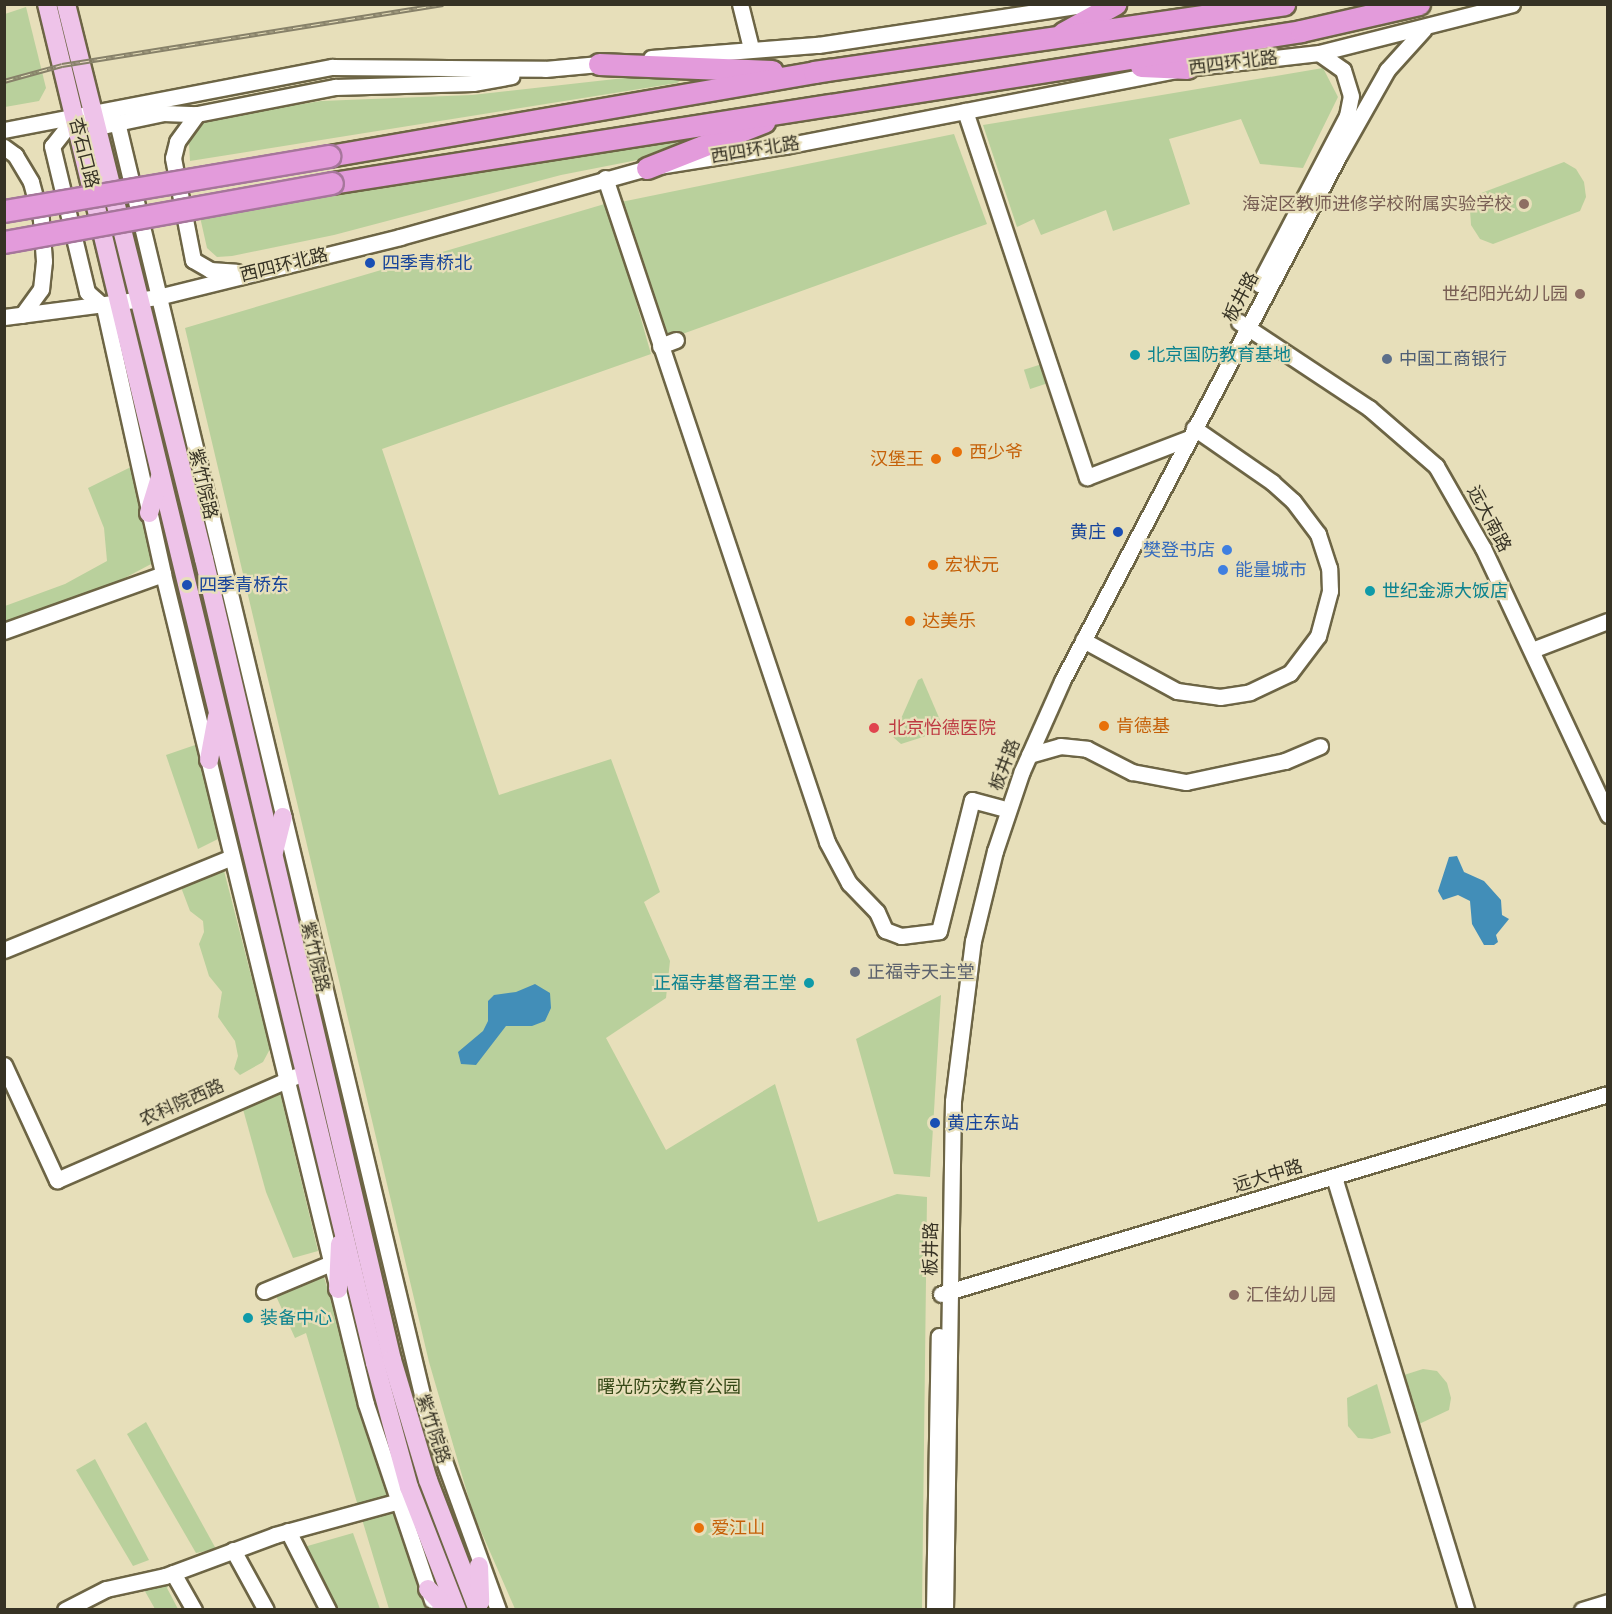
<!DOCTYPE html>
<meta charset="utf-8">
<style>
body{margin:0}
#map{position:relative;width:1612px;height:1614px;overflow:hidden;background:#e7dfba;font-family:"Fira Sans","Noto Sans SC",sans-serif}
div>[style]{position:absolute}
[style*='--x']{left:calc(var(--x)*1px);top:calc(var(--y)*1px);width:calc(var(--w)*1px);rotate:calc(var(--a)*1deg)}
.green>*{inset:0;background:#b9d09c;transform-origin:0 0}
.water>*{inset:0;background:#428eb8}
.roads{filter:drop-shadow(2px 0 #6d6545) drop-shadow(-2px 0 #6d6545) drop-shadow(0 2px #6d6545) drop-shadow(0 -2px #6d6545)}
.minor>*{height:15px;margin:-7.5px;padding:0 7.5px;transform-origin:7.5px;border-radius:7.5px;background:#fff}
.major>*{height:18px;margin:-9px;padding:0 9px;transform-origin:9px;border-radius:9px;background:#eec3e9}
.highway>*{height:21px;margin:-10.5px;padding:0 10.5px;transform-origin:10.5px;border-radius:10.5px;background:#e39bdb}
.rail>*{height:5px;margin-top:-2.5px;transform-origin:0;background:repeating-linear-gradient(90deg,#e7dfba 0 9px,#878169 0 18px);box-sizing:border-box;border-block:2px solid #878169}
.bridges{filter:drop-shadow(2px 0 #a6769b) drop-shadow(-2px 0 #a6769b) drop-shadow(0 2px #a6769b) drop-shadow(0 -2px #a6769b)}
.highway-bridge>*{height:21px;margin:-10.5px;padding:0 10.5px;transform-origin:10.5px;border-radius:10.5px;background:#e39bdb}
.dots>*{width:16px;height:16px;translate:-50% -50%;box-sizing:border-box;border:3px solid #e7dfba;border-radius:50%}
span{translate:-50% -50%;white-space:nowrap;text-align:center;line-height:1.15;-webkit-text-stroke:4.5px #e7dfba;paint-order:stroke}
.street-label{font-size:18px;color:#363224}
.education-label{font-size:18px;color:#785e54}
.right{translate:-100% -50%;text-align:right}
.left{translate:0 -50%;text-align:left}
.transit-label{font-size:18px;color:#164399}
.culture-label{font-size:18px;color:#0d838f}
.service-label{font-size:18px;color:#4e5e75}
.food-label{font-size:18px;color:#c56008}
.shop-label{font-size:18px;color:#366cbe}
.health-label{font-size:18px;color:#be3a42}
.worship-label{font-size:18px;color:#5b616d}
.park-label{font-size:18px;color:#364917}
.frame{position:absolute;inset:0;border:6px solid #363224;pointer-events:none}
</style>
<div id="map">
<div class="green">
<i style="clip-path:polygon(26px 7px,46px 88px,39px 101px,5px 107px,5px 14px)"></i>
<i style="clip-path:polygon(1323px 68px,1338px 97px,1303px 168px,1260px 164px,1241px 119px,1169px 139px,1190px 204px,1113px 231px,1106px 210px,1041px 235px,1034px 219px,1017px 227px,983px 125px)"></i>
<i style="clip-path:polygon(678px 72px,684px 78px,677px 83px,190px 161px,189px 143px,196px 122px,213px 118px,321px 101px,472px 95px)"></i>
<i style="clip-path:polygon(954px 134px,987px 224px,663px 341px,621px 202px)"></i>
<i style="clip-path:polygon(685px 138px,684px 148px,658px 156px,561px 175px,334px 235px,232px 256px,217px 257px,207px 248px,200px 217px)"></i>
<i style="clip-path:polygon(1564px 162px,1576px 169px,1584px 182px,1586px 197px,1580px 211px,1493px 244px,1480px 239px,1471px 225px,1470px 210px,1476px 195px)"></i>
<i style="clip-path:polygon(608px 203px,651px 354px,382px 449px,499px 795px,611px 759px,660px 892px,644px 902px,670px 961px,666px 998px,606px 1038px,666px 1150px,775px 1084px,818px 1222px,897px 1194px,927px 1197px,922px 1609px,515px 1609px,473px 1513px,429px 1362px,185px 328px)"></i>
<i style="left:1042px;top:364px;width:20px;height:19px;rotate:72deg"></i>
<i style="clip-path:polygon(135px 465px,138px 478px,133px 481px,153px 563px,89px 597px,5px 625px,5px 606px,65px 584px,107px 561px,104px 528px,88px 488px)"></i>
<i style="clip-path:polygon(922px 678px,940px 720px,926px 736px,901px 744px,893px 737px,918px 680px)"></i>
<i style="clip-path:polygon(198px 744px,218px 839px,198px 849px,166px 755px)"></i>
<i style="clip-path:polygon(222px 863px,270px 1049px,263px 1062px,240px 1075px,234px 1069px,238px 1056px,235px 1041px,218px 1017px,222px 992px,209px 976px,199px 944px,204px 932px,203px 921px,190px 911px,179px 882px)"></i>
<i style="clip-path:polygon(941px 995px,930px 1177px,894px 1174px,856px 1039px)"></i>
<i style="clip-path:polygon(278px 1084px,318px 1251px,293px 1258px,266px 1192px,241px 1102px)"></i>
<i style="clip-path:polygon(322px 1271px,396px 1502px,434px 1609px,389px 1609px,306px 1333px,295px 1338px,276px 1296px)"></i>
<i style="clip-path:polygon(1423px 1369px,1437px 1371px,1447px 1383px,1451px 1398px,1449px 1410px,1419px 1424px,1404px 1375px)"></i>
<i style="clip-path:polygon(1377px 1384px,1391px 1433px,1372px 1439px,1358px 1438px,1348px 1426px,1347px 1398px)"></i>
<i style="clip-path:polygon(146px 1422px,216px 1549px,196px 1553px,127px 1434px)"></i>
<i style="clip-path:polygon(95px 1459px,149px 1560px,133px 1566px,76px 1470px)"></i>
<i style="clip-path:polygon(353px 1533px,380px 1609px,334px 1609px,304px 1547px)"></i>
<i style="clip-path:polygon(163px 1577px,169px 1584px,167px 1588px,178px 1609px,155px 1609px,142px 1586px)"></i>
</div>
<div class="water">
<i style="clip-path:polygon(1457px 856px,1464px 872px,1484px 881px,1501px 900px,1502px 915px,1509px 919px,1496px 935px,1498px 942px,1494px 945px,1484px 945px,1472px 924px,1470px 901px,1458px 895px,1443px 900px,1438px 891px,1449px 857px)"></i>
<i style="clip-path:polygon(535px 984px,550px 993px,551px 1008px,545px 1021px,532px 1026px,506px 1026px,476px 1065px,461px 1064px,458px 1052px,483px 1031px,488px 1021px,488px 1001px,494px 995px,516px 992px)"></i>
</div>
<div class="roads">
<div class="minor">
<i style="--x:740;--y:4;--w:45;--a:76"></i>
<i style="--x:651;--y:58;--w:168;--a:-4.5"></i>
<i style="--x:818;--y:45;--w:274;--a:-8.6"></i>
<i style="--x:90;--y:111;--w:29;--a:22"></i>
<i style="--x:117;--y:122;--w:1326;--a:76.52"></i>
<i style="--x:426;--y:1411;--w:212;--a:70.1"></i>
<i style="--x:965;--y:111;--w:386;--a:71.6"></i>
<i style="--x:1087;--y:477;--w:109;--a:-20.9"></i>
<i style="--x:197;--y:114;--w:34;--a:126"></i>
<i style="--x:177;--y:142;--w:16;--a:104"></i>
<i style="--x:173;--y:158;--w:104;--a:78.9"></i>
<i style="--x:193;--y:260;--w:20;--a:30"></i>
<i style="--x:210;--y:270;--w:26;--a:4"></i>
<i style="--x:75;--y:117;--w:37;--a:128"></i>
<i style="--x:52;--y:146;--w:150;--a:76.5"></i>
<i style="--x:87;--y:292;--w:23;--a:41"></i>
<i style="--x:104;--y:307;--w:273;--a:77.5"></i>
<i style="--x:163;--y:574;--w:854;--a:76.26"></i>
<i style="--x:366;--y:1404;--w:207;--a:71.4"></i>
<i style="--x:107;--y:125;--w:57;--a:-12.1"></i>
<i style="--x:163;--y:113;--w:34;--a:2"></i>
<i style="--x:197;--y:114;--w:141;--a:-11.1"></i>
<i style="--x:335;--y:87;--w:138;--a:-1.7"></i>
<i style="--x:473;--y:83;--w:39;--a:-10"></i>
<i style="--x:4;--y:130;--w:334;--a:-10.9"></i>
<i style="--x:332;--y:67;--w:213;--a:0.5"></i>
<i style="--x:545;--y:69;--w:65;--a:-5.3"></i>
<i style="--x:4;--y:147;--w:14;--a:36"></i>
<i style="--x:15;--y:155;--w:31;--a:59"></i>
<i style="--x:31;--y:182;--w:39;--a:75"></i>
<i style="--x:41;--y:220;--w:41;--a:85.8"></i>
<i style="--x:44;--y:261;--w:28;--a:96"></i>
<i style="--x:41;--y:289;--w:32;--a:126"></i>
<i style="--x:605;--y:178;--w:700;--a:71.51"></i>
<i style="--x:827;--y:842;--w:47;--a:61.8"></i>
<i style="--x:849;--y:883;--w:40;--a:46"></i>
<i style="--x:877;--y:912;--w:20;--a:66"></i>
<i style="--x:885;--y:930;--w:17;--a:21"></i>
<i style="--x:901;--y:936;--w:38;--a:-7"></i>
<i style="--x:939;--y:931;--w:135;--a:-75.9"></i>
<i style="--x:972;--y:800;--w:30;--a:15"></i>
<i style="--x:1259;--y:284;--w:190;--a:-62.4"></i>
<i style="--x:1347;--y:116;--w:20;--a:-79"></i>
<i style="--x:1351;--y:96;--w:27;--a:-107"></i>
<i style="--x:1343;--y:70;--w:29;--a:-145"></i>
<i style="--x:4;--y:317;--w:155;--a:-7.4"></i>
<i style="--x:158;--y:297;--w:249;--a:-13.9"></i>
<i style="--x:400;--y:237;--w:256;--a:-15.6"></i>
<i style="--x:647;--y:168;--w:140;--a:-9.1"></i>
<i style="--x:785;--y:146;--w:409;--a:-11"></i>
<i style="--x:1187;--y:68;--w:133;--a:-6.5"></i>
<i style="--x:1319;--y:53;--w:199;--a:-14.2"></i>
<i style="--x:1239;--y:322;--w:156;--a:33.5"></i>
<i style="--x:1369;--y:408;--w:89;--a:40.9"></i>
<i style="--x:1436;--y:466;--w:95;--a:60.2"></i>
<i style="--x:1483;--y:548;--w:295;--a:64.9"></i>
<i style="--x:660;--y:346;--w:17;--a:-21"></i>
<i style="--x:4;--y:631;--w:169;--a:-19.7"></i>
<i style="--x:1083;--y:640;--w:107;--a:28.5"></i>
<i style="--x:1177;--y:691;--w:43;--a:7.9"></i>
<i style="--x:1220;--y:697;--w:30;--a:-9"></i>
<i style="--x:1250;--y:692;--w:44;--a:-25.4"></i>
<i style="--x:1290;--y:673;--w:46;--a:-52.9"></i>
<i style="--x:1318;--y:636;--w:47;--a:-75.1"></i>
<i style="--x:1330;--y:591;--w:23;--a:-92"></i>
<i style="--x:1329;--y:568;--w:36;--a:-108"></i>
<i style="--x:1318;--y:534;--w:41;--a:-127.1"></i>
<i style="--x:1293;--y:501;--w:28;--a:-138"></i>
<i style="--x:1272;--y:482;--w:95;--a:-145.3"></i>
<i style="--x:1532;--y:650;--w:81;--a:-20.9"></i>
<i style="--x:1029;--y:755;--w:32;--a:-16"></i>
<i style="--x:1060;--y:746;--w:27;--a:6"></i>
<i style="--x:1087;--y:749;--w:51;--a:27.1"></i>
<i style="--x:1132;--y:772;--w:55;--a:10.5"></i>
<i style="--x:1186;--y:782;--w:101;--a:-12"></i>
<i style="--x:1285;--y:761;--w:38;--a:-23"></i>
<i style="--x:4;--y:950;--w:246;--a:-22.2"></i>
<i style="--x:4;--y:1065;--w:127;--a:65.3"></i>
<i style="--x:57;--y:1180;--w:261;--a:-23.5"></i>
<i style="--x:1334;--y:1177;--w:453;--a:73"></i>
<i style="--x:264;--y:1291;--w:73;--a:-22.7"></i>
<i style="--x:941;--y:1294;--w:696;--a:-16.69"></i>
<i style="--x:288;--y:1531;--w:89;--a:63.1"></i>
<i style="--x:233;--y:1550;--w:68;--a:61.2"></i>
<i style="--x:173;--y:1573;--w:43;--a:60.4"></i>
<i style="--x:65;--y:1610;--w:46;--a:-27.1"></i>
<i style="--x:106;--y:1589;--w:60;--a:-12.4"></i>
<i style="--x:165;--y:1576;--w:117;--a:-20.4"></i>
<i style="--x:275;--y:1535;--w:125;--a:-15.3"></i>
<i style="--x:934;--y:1610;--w:274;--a:-89"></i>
<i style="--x:945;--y:1610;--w:509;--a:-89.1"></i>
<i style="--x:953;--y:1101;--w:161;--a:-82.9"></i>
<i style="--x:973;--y:941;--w:93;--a:-76.3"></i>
<i style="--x:995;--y:851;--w:84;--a:-71.4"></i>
<i style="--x:1022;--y:771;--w:98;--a:-66"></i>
<i style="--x:1062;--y:681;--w:594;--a:-62.23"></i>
<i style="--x:1339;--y:155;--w:98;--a:-60.5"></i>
<i style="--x:1387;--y:70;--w:55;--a:-47.9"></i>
<i style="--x:1582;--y:1610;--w:27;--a:-17"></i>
</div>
<div class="major">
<i style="--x:47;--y:4;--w:1398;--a:76.43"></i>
<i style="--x:375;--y:1363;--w:129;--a:74.7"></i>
<i style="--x:409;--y:1487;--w:132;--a:68.7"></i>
<i style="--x:66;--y:4;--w:572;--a:76.04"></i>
<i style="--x:204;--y:559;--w:823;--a:76.79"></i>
<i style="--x:392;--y:1360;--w:125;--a:73.3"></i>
<i style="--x:428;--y:1480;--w:139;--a:69"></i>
<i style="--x:149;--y:513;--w:37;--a:-73"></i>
<i style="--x:209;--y:760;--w:44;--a:-79.5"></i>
<i style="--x:274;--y:852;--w:36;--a:-76"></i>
<i style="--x:338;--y:1289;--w:45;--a:-87.5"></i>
<i style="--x:479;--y:1566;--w:36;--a:88"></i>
<i style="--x:428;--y:1589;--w:29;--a:46"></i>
</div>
<div class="highway">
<i style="--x:1063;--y:33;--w:60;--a:-29.1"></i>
<i style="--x:599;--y:64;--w:173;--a:2.3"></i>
<i style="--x:1141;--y:66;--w:46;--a:2.5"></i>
<i style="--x:329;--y:156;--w:492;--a:-9.8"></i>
<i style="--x:814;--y:72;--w:475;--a:-8.2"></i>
<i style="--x:647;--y:168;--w:126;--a:-21.5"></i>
<i style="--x:332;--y:183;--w:981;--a:-8.91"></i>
<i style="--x:1301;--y:31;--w:121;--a:-12.9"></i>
</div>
</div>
<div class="rail">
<i style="--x:4;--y:81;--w:60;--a:-15.4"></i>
<i style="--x:62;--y:65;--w:386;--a:-9.1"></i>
</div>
<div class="bridges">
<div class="highway-bridge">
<i style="--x:4;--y:211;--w:330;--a:-9.6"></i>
<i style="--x:4;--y:242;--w:333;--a:-10.2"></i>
</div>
</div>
<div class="dots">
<i style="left:1524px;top:204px;background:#8d6e63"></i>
<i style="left:370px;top:263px;background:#1a4fb4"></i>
<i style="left:1580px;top:294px;background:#8d6e63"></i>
<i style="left:1135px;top:355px;background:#0f9aa8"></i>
<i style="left:1387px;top:359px;background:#5c6f8a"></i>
<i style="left:957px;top:452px;background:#e8710a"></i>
<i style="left:936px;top:459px;background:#e8710a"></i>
<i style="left:1118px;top:532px;background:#1a4fb4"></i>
<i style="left:1227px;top:550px;background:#3f7fe0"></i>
<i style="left:933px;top:565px;background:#e8710a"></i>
<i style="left:1223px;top:570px;background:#3f7fe0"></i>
<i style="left:187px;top:585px;background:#1a4fb4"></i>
<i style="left:1370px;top:591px;background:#0f9aa8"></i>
<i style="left:910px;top:621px;background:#e8710a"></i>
<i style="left:1104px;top:726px;background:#e8710a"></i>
<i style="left:874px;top:728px;background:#e0444e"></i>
<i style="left:855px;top:972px;background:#6b7280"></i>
<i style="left:809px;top:983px;background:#0f9aa8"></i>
<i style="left:935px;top:1123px;background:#1a4fb4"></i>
<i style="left:1234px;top:1295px;background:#8d6e63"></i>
<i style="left:248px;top:1318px;background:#0f9aa8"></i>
<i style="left:699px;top:1528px;background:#e8710a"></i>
</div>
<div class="street-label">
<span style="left:1233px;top:63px;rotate:-7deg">西四环北路</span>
<span style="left:755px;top:150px;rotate:-9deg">西四环北路</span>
<span style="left:84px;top:153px;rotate:76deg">杏石口路</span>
<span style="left:284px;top:265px;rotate:-14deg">西四环北路</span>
<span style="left:1241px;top:297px;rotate:-62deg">板井路</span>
<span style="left:203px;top:484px;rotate:77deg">紫竹院路</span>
<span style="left:1489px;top:519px;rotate:62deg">远大南路</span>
<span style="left:1005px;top:765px;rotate:-69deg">板井路</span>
<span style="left:315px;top:957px;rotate:77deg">紫竹院路</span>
<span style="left:182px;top:1103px;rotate:-24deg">农科院西路</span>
<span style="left:1268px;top:1176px;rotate:-17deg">远大中路</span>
<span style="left:931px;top:1249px;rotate:-89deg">板井路</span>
<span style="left:433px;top:1429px;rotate:72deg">紫竹院路</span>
</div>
<div class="education-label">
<span class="right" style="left:1512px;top:204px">海淀区教师进修学校附属实验学校</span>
<span class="right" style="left:1568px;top:294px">世纪阳光幼儿园</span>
<span class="left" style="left:1246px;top:1295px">汇佳幼儿园</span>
</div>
<div class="transit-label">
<span class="left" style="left:382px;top:263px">四季青桥北</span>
<span class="right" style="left:1106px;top:532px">黄庄</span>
<span class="left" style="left:199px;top:585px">四季青桥东</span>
<span class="left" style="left:947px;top:1123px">黄庄东站</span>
</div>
<div class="culture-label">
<span class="left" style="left:1147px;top:355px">北京国防教育基地</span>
<span class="left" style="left:1382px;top:591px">世纪金源大饭店</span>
<span class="right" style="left:797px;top:983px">正福寺基督君王堂</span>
<span class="left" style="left:260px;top:1318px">装备中心</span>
</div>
<div class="service-label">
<span class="left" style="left:1399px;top:359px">中国工商银行</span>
</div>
<div class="food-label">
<span class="left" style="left:969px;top:452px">西少爷</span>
<span class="right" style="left:924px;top:459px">汉堡王</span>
<span class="left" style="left:945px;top:565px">宏状元</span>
<span class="left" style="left:922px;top:621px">达美乐</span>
<span class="left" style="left:1116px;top:726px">肯德基</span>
<span class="left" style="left:711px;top:1528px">爱江山</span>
</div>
<div class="shop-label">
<span class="right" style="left:1215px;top:550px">樊登书店</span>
<span class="left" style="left:1235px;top:570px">能量城市</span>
</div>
<div class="health-label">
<span class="left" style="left:888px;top:728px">北京怡德医院</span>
</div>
<div class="worship-label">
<span class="left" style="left:867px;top:972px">正福寺天主堂</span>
</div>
<div class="park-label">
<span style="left:669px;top:1387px">曙光防灾教育公园</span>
</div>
<div class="frame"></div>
</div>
